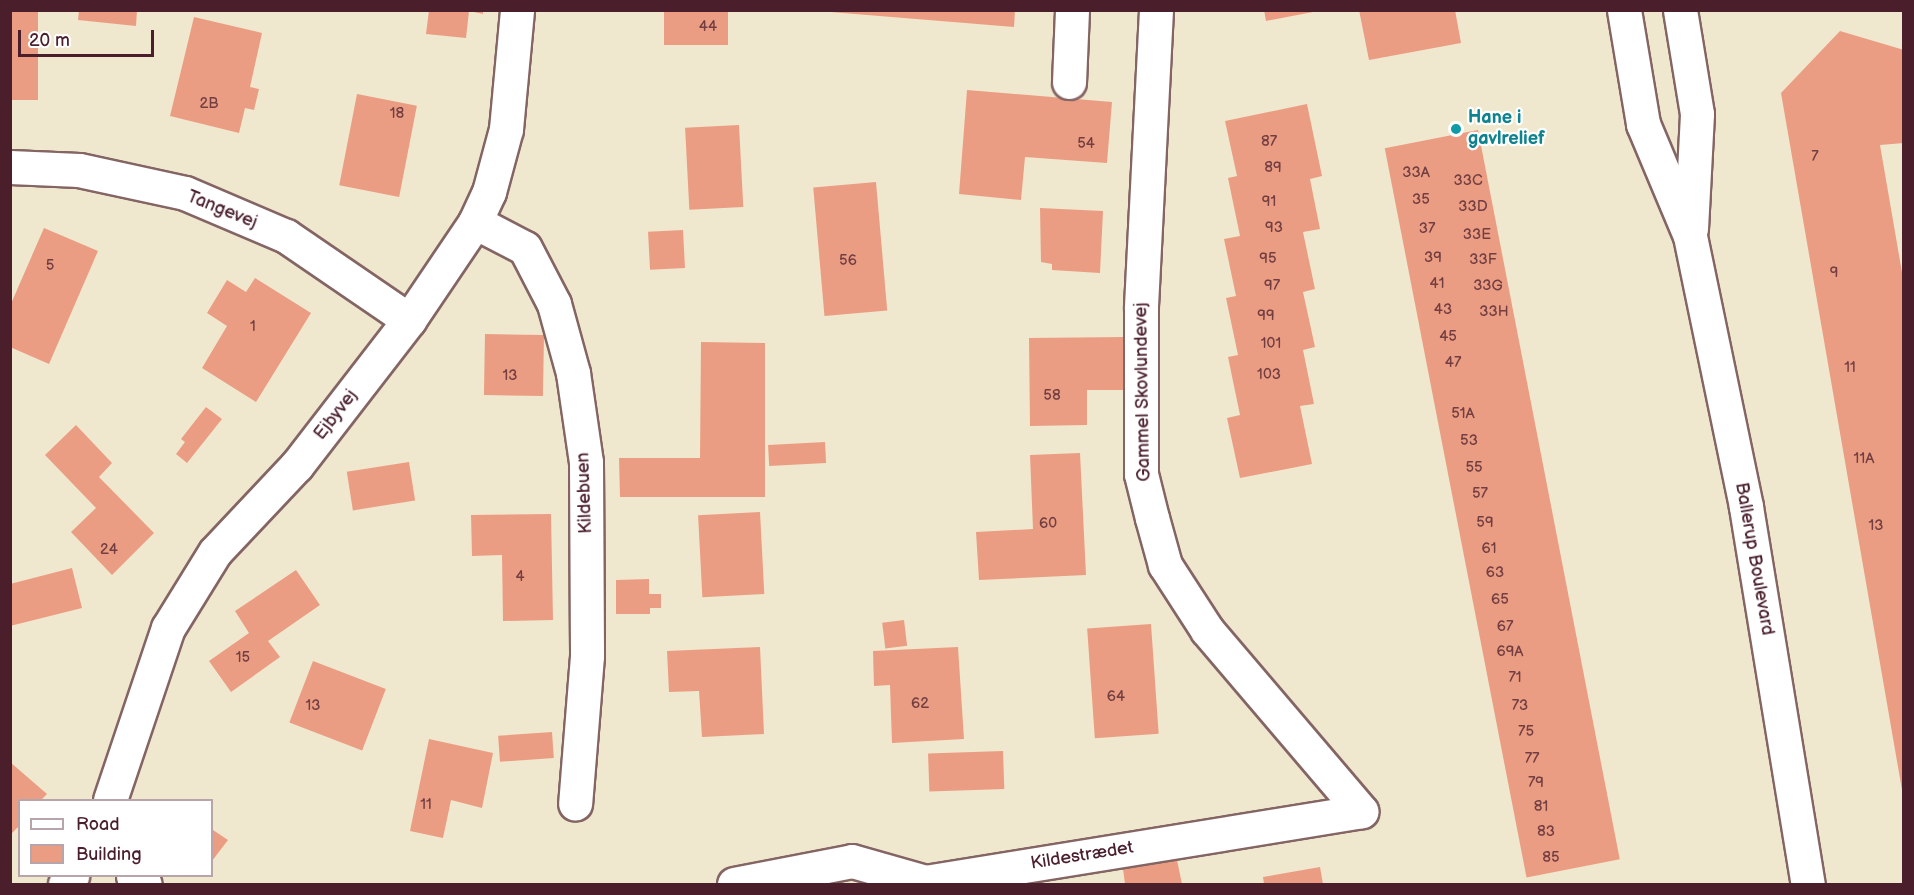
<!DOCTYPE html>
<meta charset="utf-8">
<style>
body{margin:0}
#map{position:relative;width:1914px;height:895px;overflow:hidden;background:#efe8ce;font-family:"Balsamiq Sans",sans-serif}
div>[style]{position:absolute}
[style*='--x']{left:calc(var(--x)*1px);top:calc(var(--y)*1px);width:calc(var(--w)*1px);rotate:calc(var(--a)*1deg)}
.building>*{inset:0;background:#eb9d83;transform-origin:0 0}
.roads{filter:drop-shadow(2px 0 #846564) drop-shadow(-2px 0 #846564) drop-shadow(0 2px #846564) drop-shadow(0 -2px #846564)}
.minor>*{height:33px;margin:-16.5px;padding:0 16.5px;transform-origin:16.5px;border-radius:16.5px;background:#fff}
.dots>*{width:16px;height:16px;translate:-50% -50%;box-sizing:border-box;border:3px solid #fff;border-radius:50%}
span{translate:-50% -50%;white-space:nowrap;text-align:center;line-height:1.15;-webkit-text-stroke:4.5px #fff;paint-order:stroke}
.number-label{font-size:15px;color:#723e41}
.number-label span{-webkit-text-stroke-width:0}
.culture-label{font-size:18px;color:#0d838f;font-weight:700}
.left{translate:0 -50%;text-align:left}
.street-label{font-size:18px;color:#4a1f2b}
.frame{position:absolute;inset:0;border:12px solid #4a1f2b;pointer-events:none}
.legend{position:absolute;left:18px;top:799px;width:195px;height:78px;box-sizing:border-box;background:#fff;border:2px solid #b7a5aa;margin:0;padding:8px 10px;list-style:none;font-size:18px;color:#4a1f2b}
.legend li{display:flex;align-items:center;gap:12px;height:30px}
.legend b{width:30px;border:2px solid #b7a5aa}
.scale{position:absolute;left:18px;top:30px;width:136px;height:27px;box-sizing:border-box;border:3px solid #4a1f2b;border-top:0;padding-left:8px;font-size:18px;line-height:21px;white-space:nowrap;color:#4a1f2b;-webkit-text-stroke:4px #fff;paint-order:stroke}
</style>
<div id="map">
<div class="building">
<i style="left:10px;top:10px;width:28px;height:90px"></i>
<i style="clip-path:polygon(79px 10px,137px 10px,136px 26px,78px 20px)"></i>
<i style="clip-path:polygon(429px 10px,483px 10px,483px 14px,469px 11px,466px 38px,426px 34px)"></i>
<i style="left:664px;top:10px;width:64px;height:35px"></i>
<i style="clip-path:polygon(806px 10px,1015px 10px,1014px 27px)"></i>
<i style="clip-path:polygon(1264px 10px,1313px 10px,1313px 12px,1266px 21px)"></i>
<i style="clip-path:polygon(1359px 10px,1455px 10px,1461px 43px,1369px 60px)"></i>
<i style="clip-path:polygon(194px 17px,262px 33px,250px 87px,259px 89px,254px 110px,245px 108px,239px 133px,170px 116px)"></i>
<i style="clip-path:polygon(1840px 31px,1904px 50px,1904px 143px,1880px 145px,1904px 284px,1902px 790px,1781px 93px)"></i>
<i style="clip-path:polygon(967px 90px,1112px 102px,1107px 163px,1025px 157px,1021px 200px,959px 194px)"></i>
<i style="left:357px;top:94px;width:61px;height:93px;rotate:11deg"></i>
<i style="clip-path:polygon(1307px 104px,1322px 176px,1310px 179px,1320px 229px,1303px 232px,1315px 289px,1303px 292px,1315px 347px,1303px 350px,1314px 404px,1300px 406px,1312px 464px,1240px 478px,1227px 418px,1240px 415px,1228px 357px,1238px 355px,1226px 298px,1236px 296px,1224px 239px,1240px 236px,1228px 178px,1237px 176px,1225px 121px)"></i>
<i style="left:739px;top:125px;width:82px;height:54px;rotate:87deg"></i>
<i style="left:1478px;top:130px;width:743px;height:95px;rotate:79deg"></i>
<i style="left:876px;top:182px;width:129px;height:63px;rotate:85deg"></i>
<i style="clip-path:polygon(1040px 208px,1103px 211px,1100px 273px,1052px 270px,1052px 264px,1041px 262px)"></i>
<i style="clip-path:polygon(44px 228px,98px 251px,49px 364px,10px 347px,10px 306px)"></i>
<i style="left:683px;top:230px;width:38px;height:35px;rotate:87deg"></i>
<i style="clip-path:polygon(255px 278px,311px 313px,256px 402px,202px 368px,227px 326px,207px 313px,227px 280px,246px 292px)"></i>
<i style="left:485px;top:334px;width:59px;height:61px;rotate:1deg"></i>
<i style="clip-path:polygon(1124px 337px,1125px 390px,1087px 390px,1087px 425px,1030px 426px,1029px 338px)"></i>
<i style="clip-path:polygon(701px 342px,765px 343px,765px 497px,620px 497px,619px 458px,700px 458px)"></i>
<i style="clip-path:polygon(206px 407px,222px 419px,187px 463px,176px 454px,185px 442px,181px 439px)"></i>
<i style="clip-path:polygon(76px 425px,112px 463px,99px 477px,154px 533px,112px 575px,71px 532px,96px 508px,45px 455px)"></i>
<i style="left:825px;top:442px;width:21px;height:57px;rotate:87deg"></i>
<i style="clip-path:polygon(1080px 453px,1086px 575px,979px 580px,976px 532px,1033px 529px,1030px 455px)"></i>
<i style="left:409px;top:462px;width:39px;height:63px;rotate:81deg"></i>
<i style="left:760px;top:512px;width:82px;height:62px;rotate:87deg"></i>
<i style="clip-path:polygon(551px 514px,553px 620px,503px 621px,502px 555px,472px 556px,471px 515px)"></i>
<i style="clip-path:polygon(72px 568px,82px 608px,10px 626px,10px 584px)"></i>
<i style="clip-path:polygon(296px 570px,320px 605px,268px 641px,280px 657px,231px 692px,209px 661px,249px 633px,235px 611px)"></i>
<i style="clip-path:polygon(649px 579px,649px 594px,661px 594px,661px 608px,650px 608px,650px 614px,616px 614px,616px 580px)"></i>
<i style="left:904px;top:620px;width:26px;height:22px;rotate:83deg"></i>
<i style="left:1151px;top:624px;width:110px;height:64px;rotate:86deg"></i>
<i style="clip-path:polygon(760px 647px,764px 734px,702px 737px,699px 691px,669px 692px,667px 651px)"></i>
<i style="clip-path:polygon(958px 647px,964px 739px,892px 743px,890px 685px,874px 686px,873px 651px)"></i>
<i style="left:313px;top:661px;width:78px;height:66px;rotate:21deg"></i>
<i style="left:552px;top:732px;width:26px;height:54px;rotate:86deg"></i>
<i style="clip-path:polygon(429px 739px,493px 753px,482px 808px,451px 800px,443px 838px,410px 831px)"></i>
<i style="left:1003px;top:751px;width:38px;height:75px;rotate:88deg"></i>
<i style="clip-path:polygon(10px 762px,47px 794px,41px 800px,20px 800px,20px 825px,10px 835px)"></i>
<i style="clip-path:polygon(213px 830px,228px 840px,212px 861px,212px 832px)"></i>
<i style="clip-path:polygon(1177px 860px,1182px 884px,1125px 884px,1123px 869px)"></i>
<i style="clip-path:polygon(1320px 867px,1323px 884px,1264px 884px,1263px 877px)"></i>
</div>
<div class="roads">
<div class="minor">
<i style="--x:1156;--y:10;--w:299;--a:92.9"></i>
<i style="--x:1141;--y:309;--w:165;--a:90"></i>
<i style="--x:1141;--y:474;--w:45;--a:76"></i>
<i style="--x:1152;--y:518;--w:49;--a:74.5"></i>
<i style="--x:1165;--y:565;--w:77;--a:57.1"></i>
<i style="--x:1207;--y:630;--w:238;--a:49.6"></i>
<i style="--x:1624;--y:10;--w:116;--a:80.5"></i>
<i style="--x:1643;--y:124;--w:121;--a:67.2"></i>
<i style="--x:1690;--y:236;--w:277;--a:78.3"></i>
<i style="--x:1746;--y:507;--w:382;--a:80.7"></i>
<i style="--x:1680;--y:10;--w:105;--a:80.7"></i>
<i style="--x:1697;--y:114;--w:115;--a:93"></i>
<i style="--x:1069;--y:82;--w:72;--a:-87.6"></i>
<i style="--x:10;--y:167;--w:69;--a:2.5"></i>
<i style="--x:79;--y:170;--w:108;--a:12.2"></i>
<i style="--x:185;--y:193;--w:110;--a:23.1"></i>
<i style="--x:286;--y:236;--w:149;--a:34.3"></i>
<i style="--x:475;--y:222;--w:56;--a:27.5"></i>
<i style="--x:525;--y:248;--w:63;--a:62.6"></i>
<i style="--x:554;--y:304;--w:72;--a:74.6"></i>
<i style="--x:573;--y:373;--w:90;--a:81.7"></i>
<i style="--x:586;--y:462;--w:194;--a:89.7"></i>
<i style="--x:587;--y:656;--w:148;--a:94.6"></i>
<i style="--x:110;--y:800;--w:182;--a:-71.4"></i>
<i style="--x:168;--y:628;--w:89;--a:-58.3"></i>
<i style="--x:215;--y:552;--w:120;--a:-46.7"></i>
<i style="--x:297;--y:465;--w:183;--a:-52.3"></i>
<i style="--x:409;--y:320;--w:118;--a:-56"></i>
<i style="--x:475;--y:222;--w:33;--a:-65"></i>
<i style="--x:489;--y:192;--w:65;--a:-74.9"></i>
<i style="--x:506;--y:129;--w:120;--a:-84.7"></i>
<i style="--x:133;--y:876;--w:14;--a:34"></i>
<i style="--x:65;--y:884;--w:11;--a:-49"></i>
<i style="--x:734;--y:884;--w:120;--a:-11"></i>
<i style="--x:852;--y:861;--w:76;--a:16"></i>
<i style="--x:925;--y:882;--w:442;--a:-9.2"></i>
</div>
</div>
<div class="dots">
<i style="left:1456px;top:129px;background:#0f9aa8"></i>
</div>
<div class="number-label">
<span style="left:708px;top:27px">44</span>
<span style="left:209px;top:104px">2B</span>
<span style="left:397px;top:114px">18</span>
<span style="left:1269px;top:142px">87</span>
<span style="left:1086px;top:144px">54</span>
<span style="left:1815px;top:157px">7</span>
<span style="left:1273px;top:168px">89</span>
<span style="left:1416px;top:173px">33A</span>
<span style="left:1468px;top:181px">33C</span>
<span style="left:1421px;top:200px">35</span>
<span style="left:1269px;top:202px">91</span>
<span style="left:1473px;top:207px">33D</span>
<span style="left:1274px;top:228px">93</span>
<span style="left:1427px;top:229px">37</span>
<span style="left:1477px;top:235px">33E</span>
<span style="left:1433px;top:258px">39</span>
<span style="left:1268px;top:259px">95</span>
<span style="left:1483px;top:260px">33F</span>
<span style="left:848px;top:261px">56</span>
<span style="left:50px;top:266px">5</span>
<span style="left:1834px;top:273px">9</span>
<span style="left:1437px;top:284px">41</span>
<span style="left:1272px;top:286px">97</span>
<span style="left:1488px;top:286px">33G</span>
<span style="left:1443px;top:310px">43</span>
<span style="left:1494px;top:312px">33H</span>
<span style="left:1266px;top:316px">99</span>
<span style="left:253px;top:327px">1</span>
<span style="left:1448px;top:337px">45</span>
<span style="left:1271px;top:344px">101</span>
<span style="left:1453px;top:363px">47</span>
<span style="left:1850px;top:368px">11</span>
<span style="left:1269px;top:375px">103</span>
<span style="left:510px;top:376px">13</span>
<span style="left:1052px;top:396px">58</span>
<span style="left:1463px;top:414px">51A</span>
<span style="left:1469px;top:441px">53</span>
<span style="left:1864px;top:459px">11A</span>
<span style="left:1474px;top:468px">55</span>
<span style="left:1480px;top:494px">57</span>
<span style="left:1485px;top:523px">59</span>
<span style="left:1048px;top:524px">60</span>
<span style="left:1876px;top:526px">13</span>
<span style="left:1489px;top:549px">61</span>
<span style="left:109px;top:550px">24</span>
<span style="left:1495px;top:573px">63</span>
<span style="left:520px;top:577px">4</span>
<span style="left:1500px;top:600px">65</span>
<span style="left:1505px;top:627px">67</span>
<span style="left:1510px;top:652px">69A</span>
<span style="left:243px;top:658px">15</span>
<span style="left:1515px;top:678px">71</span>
<span style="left:1116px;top:697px">64</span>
<span style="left:920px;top:704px">62</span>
<span style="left:313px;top:706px">13</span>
<span style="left:1520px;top:706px">73</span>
<span style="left:1526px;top:732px">75</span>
<span style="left:1532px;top:759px">77</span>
<span style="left:1536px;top:783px">79</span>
<span style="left:426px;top:805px">11</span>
<span style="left:1541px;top:807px">81</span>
<span style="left:1546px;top:832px">83</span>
<span style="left:1551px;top:858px">85</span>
</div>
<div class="culture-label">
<span class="left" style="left:1468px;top:129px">Hane i<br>gavlrelief</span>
</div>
<div class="street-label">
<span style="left:222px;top:210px;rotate:22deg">Tangevej</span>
<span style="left:1143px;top:392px;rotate:-91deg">Gammel Skovlundevej</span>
<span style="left:336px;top:415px;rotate:-52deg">Ejbyvej</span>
<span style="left:585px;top:493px;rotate:-92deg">Kildebuen</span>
<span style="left:1754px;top:559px;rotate:80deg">Ballerup Boulevard</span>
<span style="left:1082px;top:856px;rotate:-9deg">Kildestrædet</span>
</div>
<div class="frame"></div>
<ul class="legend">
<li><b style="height:8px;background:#fff"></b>Road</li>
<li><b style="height:16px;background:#eb9d83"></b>Building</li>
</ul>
<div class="scale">20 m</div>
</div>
